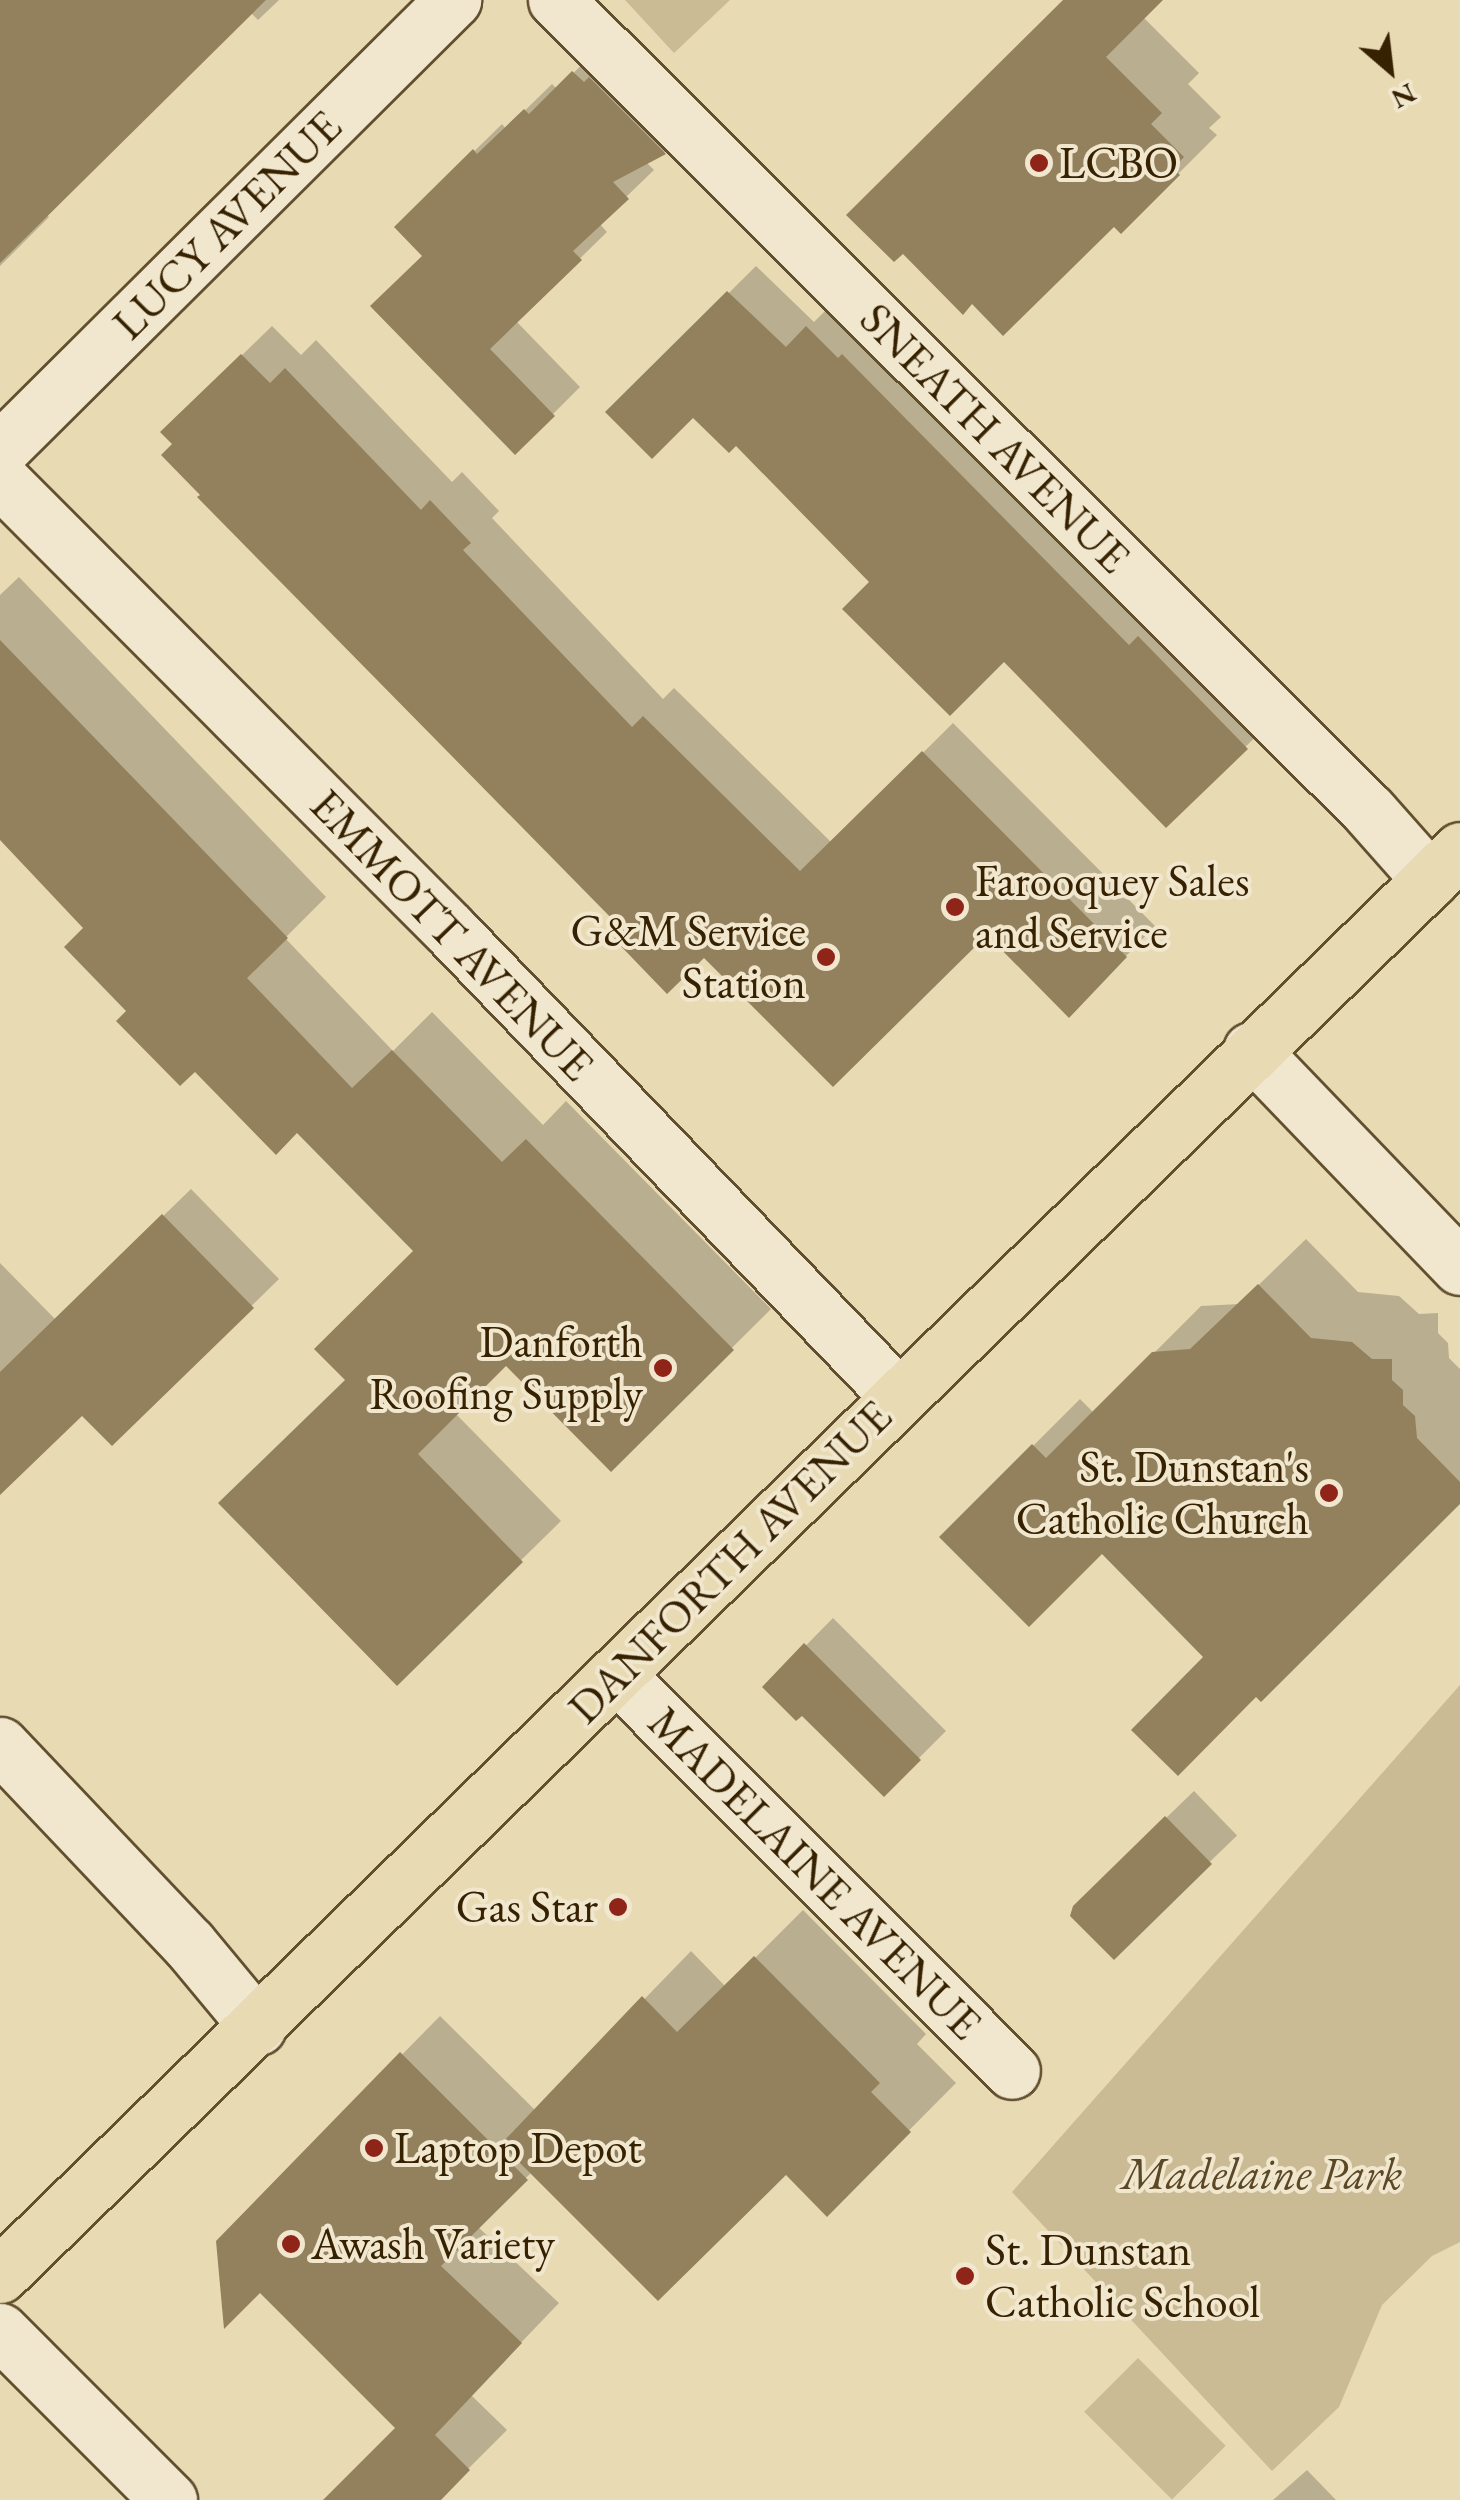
<!DOCTYPE html>
<style>
body{margin:0}
#map{position:relative;width:1460px;height:2500px;overflow:hidden;background:#e8dab3;font-family:"EB Garamond",serif}
div>[style]{position:absolute}
[style*='--x']{left:calc(var(--x)*1px);top:calc(var(--y)*1px);width:calc(var(--w)*1px);rotate:calc(var(--a)*1deg)}
.green>*{inset:0;background:#cabb95;transform-origin:0 0}
.shadow>*{inset:0;background:#0003;transform-origin:0 0}
.building>*{inset:0;background:#93815e}
.roads{filter:drop-shadow(2px 0 #624f2e) drop-shadow(-2px 0 #624f2e) drop-shadow(0 2px #624f2e) drop-shadow(0 -2px #624f2e)}
.street>*{height:55px;margin:-27.5px;padding:0 27.5px;transform-origin:27.5px;border-radius:27.5px;background:#f0e7ce}
.secondary>*{height:55px;margin:-27.5px;padding:0 27.5px;transform-origin:27.5px;border-radius:27.5px;background:#f0e7ce}
.primary>*{height:55px;margin:-27.5px;padding:0 27.5px;transform-origin:27.5px;border-radius:27.5px;background:#e8dab3}
.dots>*{width:28px;height:28px;translate:-50% -50%;box-sizing:border-box;border:5px solid #f0e7ce;border-radius:50%}
span{translate:-50% -50%;white-space:nowrap;text-align:center;line-height:1.15;-webkit-text-stroke:8px #f0e7ce;paint-order:stroke}
.poi-label{font-size:45px;color:#362101}
.left{translate:0 -50%;text-align:left}
.right{translate:-100% -50%;text-align:right}
.street-label{font-size:45px;color:#362101}
.park-label{font-size:45px;color:#5b4826;font-style:italic}
.north{position:absolute;left:1340px;top:20px;width:100px;height:100px;-webkit-text-stroke:8px #f0e7ce;paint-order:stroke;rotate:152deg;font-size:28px;font-weight:700;line-height:40px;text-align:center;color:#362101}
.north::after{content:'';display:block;margin:auto;width:35px;height:45px;background:#362101;clip-path:polygon(50% 0,100% 100%,50% 72%,0 100%)}
</style>
<div id="map">
<div class="green">
<i style="clip-path:polygon(625px 0,730px 0,674px 53px)"></i>
<i style="clip-path:polygon(1460px 1685px,1460px 2242px,1432px 2256px,1382px 2305px,1339px 2407px,1272px 2471px,1012px 2192px)"></i>
<i style="left:1138px;top:2358px;width:124px;height:76px;rotate:45deg"></i>
</div>
<div class="shadow">
<i style="clip-path:polygon(0 0,279px 0,258px 20px,250px 12px,46px 214px,49px 217px,0 266px)"></i>
<i style="clip-path:polygon(1066px 0,1160px 0,1143px 17px,1199px 73px,1188px 84px,1221px 117px,1209px 128px,1217px 135px,1121px 231px)"></i>
<i style="clip-path:polygon(601px 46px,691px 125px,665px 152px,646px 162px,654px 170px,599px 223px,607px 232px,516px 321px,580px 387px,516px 451px,425px 256px,397px 227px,502px 124px,506px 129px,552px 84px,557px 89px)"></i>
<i style="clip-path:polygon(756px 266px,814px 322px,835px 301px,1273px 720px,1166px 824px,1004px 658px,872px 582px,736px 443px,693px 414px,609px 412px)"></i>
<i style="clip-path:polygon(272px 326px,301px 355px,316px 340px,452px 482px,462px 472px,499px 511px,492px 518px,663px 699px,674px 688px,832px 843px,953px 723px,1155px 926px,1099px 984px,987px 932px,704px 955px,626px 930px,176px 444px,194px 402px)"></i>
<i style="clip-path:polygon(19px 577px,326px 897px,285px 938px,393px 1051px,432px 1012px,543px 1125px,566px 1101px,771px 1309px,611px 1468px,506px 1362px,455px 1413px,561px 1521px,397px 1682px,416px 1251px,297px 1130px,195px 1069px,130px 1011px,86px 928px,0 836px,0 595px)"></i>
<i style="clip-path:polygon(191px 1189px,279px 1279px,112px 1443px,82px 1412px,0 1492px,0 1263px,56px 1320px)"></i>
<i style="clip-path:polygon(1306px 1239px,1358px 1292px,1399px 1296px,1419px 1314px,1438px 1313px,1438px 1333px,1448px 1343px,1449px 1358px,1460px 1369px,1460px 1501px,1256px 1694px,1207px 1657px,1102px 1550px,942px 1537px,1080px 1399px,1094px 1413px,1201px 1306px,1239px 1304px)"></i>
<i style="clip-path:polygon(833px 1618px,946px 1731px,884px 1793px,802px 1712px,765px 1687px)"></i>
<i style="left:1194px;top:1791px;width:62px;height:166px;rotate:46deg"></i>
<i style="clip-path:polygon(803px 1910px,926px 2034px,917px 2044px,956px 2083px,827px 2213px,786px 2172px,532px 2172px,477px 2226px,559px 2303px,471px 2395px,507px 2430px,437px 2500px,367px 2500px,399px 2428px,218px 2242px,440px 2016px,536px 2111px,691px 1951px,726px 1987px)"></i>
<i style="clip-path:polygon(1307px 2470px,1336px 2500px,1273px 2500px)"></i>
</div>
<div class="building">
<i style="clip-path:polygon(0 0,266px 0,0 263px)"></i>
<i style="clip-path:polygon(1063px 0,1163px 0,1106px 57px,1162px 113px,1151px 124px,1184px 157px,1173px 168px,1180px 175px,1121px 234px,1114px 227px,1003px 336px,972px 304px,963px 315px,903px 254px,894px 262px,846px 215px)"></i>
<i style="clip-path:polygon(572px 71px,584px 82px,589px 77px,666px 154px,613px 182px,629px 199px,573px 251px,582px 260px,490px 349px,555px 416px,515px 455px,370px 306px,422px 256px,394px 227px,473px 149px,477px 154px,524px 109px,529px 114px)"></i>
<i style="clip-path:polygon(727px 291px,786px 347px,806px 326px,838px 358px,842px 354px,1129px 645px,1138px 636px,1248px 749px,1166px 828px,1004px 662px,950px 716px,842px 609px,869px 582px,736px 446px,729px 453px,693px 418px,652px 459px,605px 412px)"></i>
<i style="clip-path:polygon(241px 354px,270px 383px,285px 368px,421px 510px,430px 500px,471px 543px,463px 550px,632px 727px,643px 716px,800px 871px,922px 751px,1127px 957px,1069px 1018px,987px 935px,833px 1087px,704px 958px,667px 994px,614px 939px,623px 930px,197px 497px,200px 495px,161px 455px,172px 444px,160px 432px)"></i>
<i style="clip-path:polygon(0 640px,288px 938px,247px 978px,352px 1088px,392px 1050px,502px 1162px,526px 1139px,734px 1350px,611px 1472px,506px 1366px,418px 1454px,523px 1562px,397px 1686px,218px 1503px,345px 1380px,314px 1349px,413px 1251px,297px 1133px,276px 1155px,195px 1072px,180px 1086px,116px 1021px,126px 1011px,64px 947px,83px 928px,0 840px)"></i>
<i style="clip-path:polygon(162px 1214px,254px 1308px,112px 1446px,82px 1416px,0 1495px,0 1372px)"></i>
<i style="clip-path:polygon(1258px 1284px,1311px 1338px,1352px 1342px,1372px 1359px,1392px 1359px,1392px 1380px,1403px 1390px,1403px 1405px,1415px 1416px,1417px 1438px,1460px 1482px,1460px 1504px,1261px 1702px,1256px 1697px,1178px 1776px,1131px 1730px,1203px 1657px,1102px 1554px,1029px 1627px,939px 1537px,1032px 1444px,1046px 1458px,1152px 1352px,1190px 1349px)"></i>
<i style="clip-path:polygon(804px 1643px,921px 1760px,884px 1797px,802px 1716px,796px 1721px,762px 1687px)"></i>
<i style="clip-path:polygon(1165px 1816px,1212px 1864px,1114px 1960px,1070px 1916px,1073px 1906px)"></i>
<i style="clip-path:polygon(754px 1956px,880px 2083px,871px 2092px,911px 2132px,827px 2217px,786px 2175px,658px 2301px,501px 2144px,642px 1996px,677px 2032px)"></i>
<i style="clip-path:polygon(400px 2052px,528px 2180px,441px 2266px,522px 2343px,435px 2435px,470px 2470px,441px 2500px,323px 2500px,395px 2428px,260px 2293px,224px 2329px,216px 2241px)"></i>
</div>
<div class="roads">
<div class="street">
<i style="--x:556;--y:0;--w:1148;--a:44.93"></i>
<i style="--x:1369;--y:811;--w:92;--a:48.5"></i>
<i style="--x:0;--y:450;--w:639;--a:-44.81"></i>
<i style="--x:0;--y:479;--w:637;--a:45.06"></i>
<i style="--x:450;--y:930;--w:646;--a:46.13"></i>
<i style="--x:1251;--y:1050;--w:301;--a:46.1"></i>
<i style="--x:617;--y:1675;--w:559;--a:45.07"></i>
<i style="--x:0;--y:1745;--w:274;--a:46.5"></i>
<i style="--x:189;--y:1944;--w:108;--a:50.3"></i>
</div>
<div class="secondary">
<i style="--x:0;--y:2331;--w:239;--a:45"></i>
</div>
<div class="primary">
<i style="--x:0;--y:2275;--w:2040;--a:-44.3"></i>
</div>
</div>
<div class="dots">
<i style="left:1039px;top:163px;background:#8f2418"></i>
<i style="left:955px;top:907px;background:#8f2418"></i>
<i style="left:826px;top:957px;background:#8f2418"></i>
<i style="left:663px;top:1368px;background:#8f2418"></i>
<i style="left:1329px;top:1493px;background:#8f2418"></i>
<i style="left:618px;top:1907px;background:#8f2418"></i>
<i style="left:374px;top:2148px;background:#8f2418"></i>
<i style="left:291px;top:2244px;background:#8f2418"></i>
<i style="left:965px;top:2276px;background:#8f2418"></i>
</div>
<div class="poi-label">
<span class="left" style="left:1059px;top:163px">LCBO</span>
<span class="left" style="left:975px;top:907px">Farooquey Sales<br>and Service</span>
<span class="right" style="left:806px;top:957px">G&amp;M Service<br>Station</span>
<span class="right" style="left:643px;top:1368px">Danforth<br>Roofing Supply</span>
<span class="right" style="left:1309px;top:1493px">St. Dunstan's<br>Catholic Church</span>
<span class="right" style="left:598px;top:1907px">Gas Star</span>
<span class="left" style="left:394px;top:2148px">Laptop Depot</span>
<span class="left" style="left:311px;top:2244px">Awash Variety</span>
<span class="left" style="left:985px;top:2276px">St. Dunstan<br>Catholic School</span>
</div>
<div class="street-label">
<span style="left:227px;top:225px;rotate:-45deg">LUCY AVENUE</span>
<span style="left:995px;top:438px;rotate:45deg">SNEATH AVENUE</span>
<span style="left:452px;top:935px;rotate:46deg">EMMOTT AVENUE</span>
<span style="left:730px;top:1562px;rotate:-45deg">DANFORTH AVENUE</span>
<span style="left:815px;top:1873px;rotate:45deg">MADELAINE AVENUE</span>
</div>
<div class="park-label">
<span style="left:1262px;top:2174px">Madelaine Park</span>
</div>
<div class="north">N</div>
</div>
